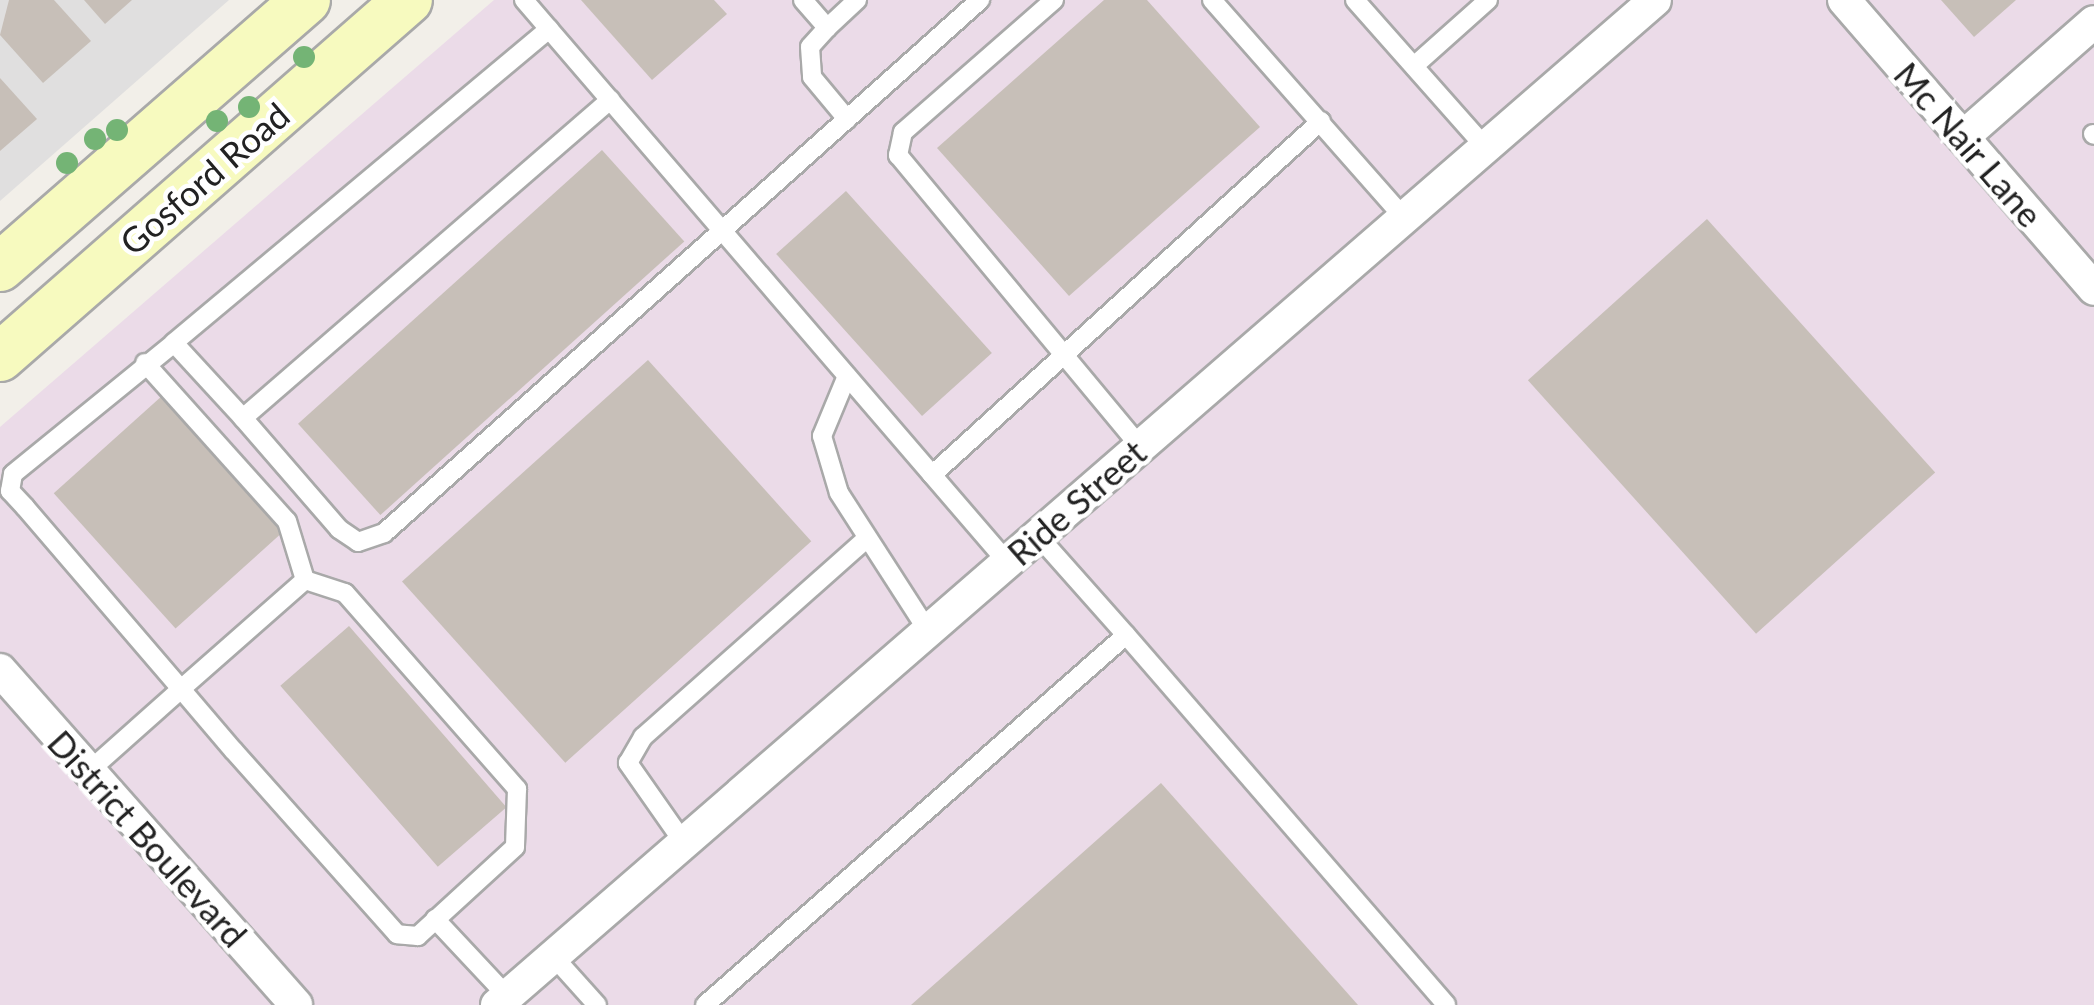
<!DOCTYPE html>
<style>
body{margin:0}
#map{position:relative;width:2094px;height:1005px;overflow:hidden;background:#f2efe9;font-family:Lato,sans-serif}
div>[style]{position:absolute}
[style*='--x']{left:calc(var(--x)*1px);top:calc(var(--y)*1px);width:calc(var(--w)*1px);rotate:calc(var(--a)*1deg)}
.residential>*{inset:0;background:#e0dfdf}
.industrial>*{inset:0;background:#ebdbe8}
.building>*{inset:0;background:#c7bfb8;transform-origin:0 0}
.roads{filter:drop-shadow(2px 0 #a9a9a9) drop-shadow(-2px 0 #a9a9a9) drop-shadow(0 2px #a9a9a9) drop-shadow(0 -2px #a9a9a9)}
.lane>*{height:18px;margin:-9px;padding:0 9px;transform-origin:9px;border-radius:9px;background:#fff}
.street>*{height:32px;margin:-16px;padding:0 16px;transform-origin:16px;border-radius:16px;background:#fff}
.secondary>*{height:48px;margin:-24px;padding:0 24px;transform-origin:24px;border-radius:24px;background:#f7fabf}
.trees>*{width:22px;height:22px;margin:-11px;border-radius:50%;background:#74b475}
span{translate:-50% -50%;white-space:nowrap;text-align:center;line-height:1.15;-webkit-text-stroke:9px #fff;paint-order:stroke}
.street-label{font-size:35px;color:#222}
</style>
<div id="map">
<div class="residential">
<i style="clip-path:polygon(0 0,229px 0,0 201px)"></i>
</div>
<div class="industrial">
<i style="clip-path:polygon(494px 0,2094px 0,2094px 1005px,0 1005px,0 427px)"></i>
</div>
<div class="building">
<i style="clip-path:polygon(9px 0,54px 0,91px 41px,43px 83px,0 35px)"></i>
<i style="clip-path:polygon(84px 0,132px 0,105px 24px)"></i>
<i style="clip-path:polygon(581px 0,714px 0,727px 14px,652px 80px)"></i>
<i style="clip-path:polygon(1104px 0,1147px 0,1260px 127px,1069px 296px,937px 148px)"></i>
<i style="clip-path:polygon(1941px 0,2016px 0,1974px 37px)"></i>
<i style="clip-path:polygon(0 78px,37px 119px,0 151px)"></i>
<i style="left:602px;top:150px;width:123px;height:409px;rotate:48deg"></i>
<i style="left:846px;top:191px;width:218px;height:94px;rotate:48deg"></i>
<i style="left:1707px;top:219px;width:341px;height:241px;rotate:48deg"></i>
<i style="left:648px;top:360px;width:244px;height:331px;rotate:48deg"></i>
<i style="left:163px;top:395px;width:182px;height:147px;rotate:48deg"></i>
<i style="left:349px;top:626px;width:240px;height:91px;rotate:49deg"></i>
<i style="clip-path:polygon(1161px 783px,1358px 1005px,911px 1005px)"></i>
</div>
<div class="roads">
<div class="lane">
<i style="--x:524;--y:0;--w:741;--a:49.32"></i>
<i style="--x:803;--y:0;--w:37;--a:49"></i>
<i style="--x:827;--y:28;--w:41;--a:-43"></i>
<i style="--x:1054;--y:0;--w:201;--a:138.8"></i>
<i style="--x:903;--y:132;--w:24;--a:102"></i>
<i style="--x:898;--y:155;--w:379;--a:50.3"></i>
<i style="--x:1212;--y:0;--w:290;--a:48.6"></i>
<i style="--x:1355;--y:0;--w:196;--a:48.5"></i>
<i style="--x:827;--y:28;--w:25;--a:132"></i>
<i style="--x:810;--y:47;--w:30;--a:86"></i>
<i style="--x:812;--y:77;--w:55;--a:50.2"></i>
<i style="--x:549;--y:29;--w:489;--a:140.1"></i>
<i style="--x:174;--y:343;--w:102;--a:47.4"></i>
<i style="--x:243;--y:418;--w:486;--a:-40.9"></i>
<i style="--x:1414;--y:66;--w:99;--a:-41.7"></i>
<i style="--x:2093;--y:134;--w:1;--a:45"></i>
<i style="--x:145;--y:363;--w:212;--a:48.1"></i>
<i style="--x:287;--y:521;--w:62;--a:73"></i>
<i style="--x:847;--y:376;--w:65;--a:112.6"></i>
<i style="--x:822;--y:436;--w:59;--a:73.4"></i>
<i style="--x:839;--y:493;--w:164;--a:57.2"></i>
<i style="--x:243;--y:418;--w:147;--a:49.1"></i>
<i style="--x:339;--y:529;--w:23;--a:34"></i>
<i style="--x:358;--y:542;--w:28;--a:-19"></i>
<i style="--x:384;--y:533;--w:800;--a:-41.81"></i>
<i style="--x:932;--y:475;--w:526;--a:-42.3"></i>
<i style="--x:1126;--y:635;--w:489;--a:49.1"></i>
<i style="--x:89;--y:771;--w:123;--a:-41.7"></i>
<i style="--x:181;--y:689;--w:165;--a:-41.3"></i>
<i style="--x:305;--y:580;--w:42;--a:18"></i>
<i style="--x:345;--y:593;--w:261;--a:48.7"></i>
<i style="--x:517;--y:789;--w:58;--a:92"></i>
<i style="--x:515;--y:847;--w:132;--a:137.5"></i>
<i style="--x:418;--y:936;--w:21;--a:-175"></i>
<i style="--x:397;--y:934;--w:246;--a:-131.7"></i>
<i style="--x:233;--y:750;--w:80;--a:-130.4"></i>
<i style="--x:181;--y:689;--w:240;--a:-130.6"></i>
<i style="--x:25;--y:507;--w:22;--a:-133"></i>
<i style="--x:10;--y:491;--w:17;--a:-80"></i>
<i style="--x:13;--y:474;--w:208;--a:-39.1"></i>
<i style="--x:684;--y:843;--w:98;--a:-125"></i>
<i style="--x:628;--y:763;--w:30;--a:-60"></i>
<i style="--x:643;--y:737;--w:295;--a:-41.6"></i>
<i style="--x:435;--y:919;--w:105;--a:46.9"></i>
<i style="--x:553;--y:956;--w:66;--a:48.1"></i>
<i style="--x:705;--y:1005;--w:560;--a:-41.31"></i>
<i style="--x:1126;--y:635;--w:132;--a:-131.6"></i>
</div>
<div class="street">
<i style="--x:1844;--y:0;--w:382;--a:49.1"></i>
<i style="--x:1963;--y:137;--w:174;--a:-41.3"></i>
<i style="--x:0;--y:670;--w:447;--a:48.5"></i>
<i style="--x:497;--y:1005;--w:1533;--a:-40.95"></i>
</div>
<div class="secondary">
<i style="--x:0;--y:267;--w:406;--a:-41.1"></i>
<i style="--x:0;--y:357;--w:542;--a:-41.19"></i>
</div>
</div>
<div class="trees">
<i style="left:304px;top:57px"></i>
<i style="left:249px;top:107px"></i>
<i style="left:217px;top:121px"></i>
<i style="left:117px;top:130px"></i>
<i style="left:95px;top:139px"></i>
<i style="left:67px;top:163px"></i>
</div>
<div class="street-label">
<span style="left:1969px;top:144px;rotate:49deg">Mc Nair Lane</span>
<span style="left:204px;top:178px;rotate:-41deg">Gosford Road</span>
<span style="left:1076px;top:502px;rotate:-41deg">Ride Street</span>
<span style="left:148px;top:838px;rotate:48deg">District Boulevard</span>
</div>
</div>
